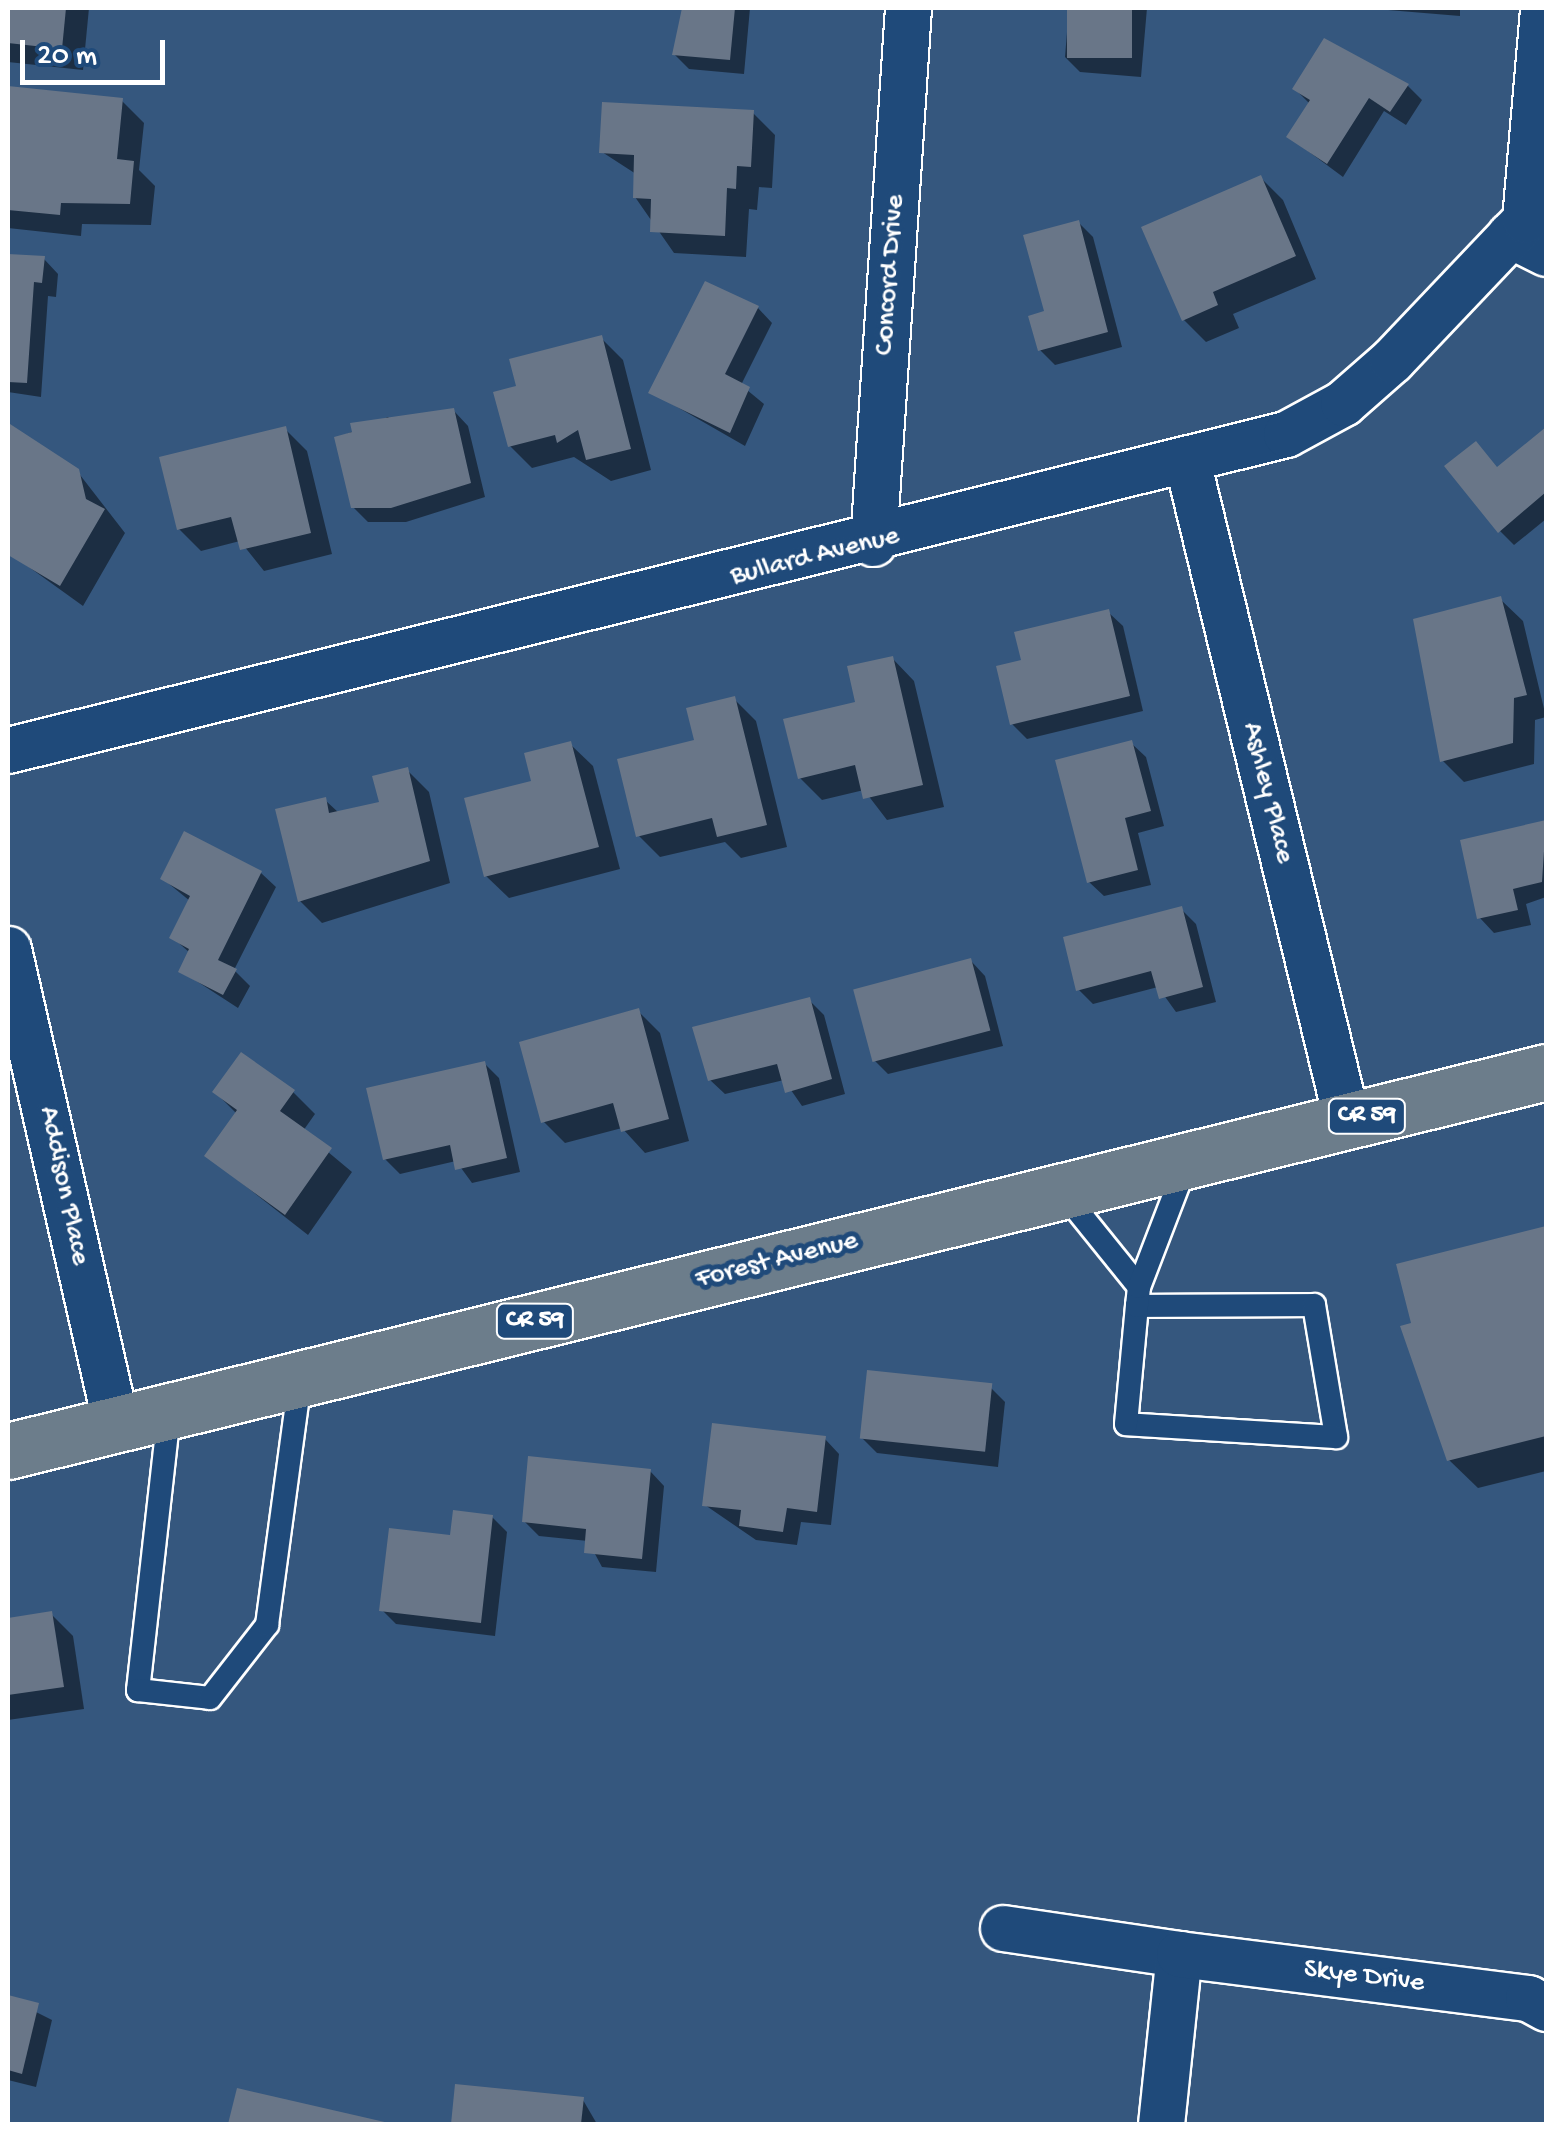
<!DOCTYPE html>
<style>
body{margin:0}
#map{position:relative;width:1554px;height:2132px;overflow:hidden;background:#35577e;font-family:"Gochi Hand",sans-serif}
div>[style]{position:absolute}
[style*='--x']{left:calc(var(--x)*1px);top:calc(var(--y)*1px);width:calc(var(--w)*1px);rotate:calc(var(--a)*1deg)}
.shadow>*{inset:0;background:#0007}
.building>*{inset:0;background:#697688;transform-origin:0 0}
.roads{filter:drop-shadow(2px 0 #fff) drop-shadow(-2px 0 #fff) drop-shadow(0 2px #fff) drop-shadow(0 -2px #fff)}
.service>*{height:22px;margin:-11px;padding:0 11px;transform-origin:11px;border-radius:11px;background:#1f4a7a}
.minor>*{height:45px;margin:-22.5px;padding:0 22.5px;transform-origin:22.5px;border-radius:22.5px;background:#1f4a7a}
.primary>*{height:55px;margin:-27.5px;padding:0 27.5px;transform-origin:27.5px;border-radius:27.5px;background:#6c7d8b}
span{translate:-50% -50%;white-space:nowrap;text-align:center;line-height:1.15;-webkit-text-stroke:10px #1f4a7a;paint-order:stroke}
.shield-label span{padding:2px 8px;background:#1f4a7a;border:2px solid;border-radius:8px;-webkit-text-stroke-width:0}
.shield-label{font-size:25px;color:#fff;font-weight:700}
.street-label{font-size:28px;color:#fff}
.frame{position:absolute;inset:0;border:10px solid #fff;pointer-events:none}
.scale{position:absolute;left:20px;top:40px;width:145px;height:45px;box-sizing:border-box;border:5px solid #fff;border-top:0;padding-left:12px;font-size:30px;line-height:35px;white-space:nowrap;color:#fff;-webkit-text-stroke:8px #1f4a7a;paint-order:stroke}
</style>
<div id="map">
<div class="shadow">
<i style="clip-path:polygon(8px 8px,89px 8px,83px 70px,8px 62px)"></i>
<i style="clip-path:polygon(683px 8px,750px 8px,744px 74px,689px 69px,674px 54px)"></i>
<i style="clip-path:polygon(1069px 8px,1147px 8px,1141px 77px,1080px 72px,1065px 57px)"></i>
<i style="clip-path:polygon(1364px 8px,1460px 8px,1460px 16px)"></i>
<i style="clip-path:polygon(1408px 86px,1422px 100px,1406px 125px,1384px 111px,1343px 177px,1289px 137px,1310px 104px,1295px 89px)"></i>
<i style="clip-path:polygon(8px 89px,122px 101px,144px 123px,139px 170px,155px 186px,151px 225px,82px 224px,81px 236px,8px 228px)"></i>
<i style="clip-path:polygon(753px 113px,775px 135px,772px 188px,759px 187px,757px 210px,749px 209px,746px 257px,674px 253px,635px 197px,636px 174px,602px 152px)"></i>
<i style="clip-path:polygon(1261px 178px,1283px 200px,1316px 279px,1233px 314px,1239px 328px,1206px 342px,1184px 320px)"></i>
<i style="clip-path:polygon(1078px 222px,1093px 237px,1122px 347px,1055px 365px,1040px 350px)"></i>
<i style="clip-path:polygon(8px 256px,44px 259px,58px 274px,56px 297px,48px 296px,41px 397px,8px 392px)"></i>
<i style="clip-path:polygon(758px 308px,772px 323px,741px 385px,764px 404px,745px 446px,651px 392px)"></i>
<i style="clip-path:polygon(601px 338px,623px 360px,651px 470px,611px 481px,574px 457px,532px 468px,510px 446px,519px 388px)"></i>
<i style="clip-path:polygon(454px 411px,468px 426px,485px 497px,406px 522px,368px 522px,353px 507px,337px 438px,388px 417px,396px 425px)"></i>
<i style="clip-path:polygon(11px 427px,77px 471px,125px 533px,83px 606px,8px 552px,16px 538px,8px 525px)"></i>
<i style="clip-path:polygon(285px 429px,307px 451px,332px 554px,264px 571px,240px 541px,201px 551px,179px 529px)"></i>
<i style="clip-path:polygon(1546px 430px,1546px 519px,1514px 545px,1500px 531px,1499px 469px)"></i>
<i style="clip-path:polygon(1500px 599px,1523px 621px,1546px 717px,1535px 720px,1534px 764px,1464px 782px,1442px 760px)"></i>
<i style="clip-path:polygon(1108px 612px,1123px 626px,1143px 711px,1027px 739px,1012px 724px)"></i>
<i style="clip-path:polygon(892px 658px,914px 681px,944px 807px,887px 820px,864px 790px,822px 800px,800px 778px)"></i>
<i style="clip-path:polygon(734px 699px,756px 721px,787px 847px,741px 858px,725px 842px,660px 857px,638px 835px)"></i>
<i style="clip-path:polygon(1131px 743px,1146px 757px,1164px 826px,1138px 833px,1151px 885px,1104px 896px,1089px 882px)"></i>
<i style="clip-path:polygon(570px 744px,593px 766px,620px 869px,509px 898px,486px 876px,534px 782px)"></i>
<i style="clip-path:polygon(407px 770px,429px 792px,450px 883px,322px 923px,300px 901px,325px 800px,339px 813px,382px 803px)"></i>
<i style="clip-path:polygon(1546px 823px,1546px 897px,1526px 904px,1531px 925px,1494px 933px,1480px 918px,1463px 842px)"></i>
<i style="clip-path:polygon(261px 873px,276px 887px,234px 970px,250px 986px,238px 1008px,181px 971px,190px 953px,172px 937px,190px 901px,163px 879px)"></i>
<i style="clip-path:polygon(1181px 909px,1196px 924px,1216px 1002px,1176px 1012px,1158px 987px,1093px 1004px,1079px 990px)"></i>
<i style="clip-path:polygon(971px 961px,985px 976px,1003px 1046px,888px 1074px,873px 1059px)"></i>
<i style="clip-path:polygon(809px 1000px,824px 1015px,845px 1094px,802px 1106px,784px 1080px,725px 1094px,710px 1080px)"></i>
<i style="clip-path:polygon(638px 1011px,660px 1033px,689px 1141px,645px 1153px,622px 1128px,565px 1143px,543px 1121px)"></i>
<i style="clip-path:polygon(484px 1063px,499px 1078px,520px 1172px,472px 1183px,456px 1161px,400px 1174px,385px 1159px)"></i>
<i style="clip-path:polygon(215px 1092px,293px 1092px,315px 1114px,303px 1131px,352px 1172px,308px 1235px,207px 1156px,237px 1114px)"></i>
<i style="clip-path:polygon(1546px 1229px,1546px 1471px,1478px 1488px,1449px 1460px,1399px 1266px)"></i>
<i style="clip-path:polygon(990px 1387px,1005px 1402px,998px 1467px,877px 1453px,862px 1438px)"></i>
<i style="clip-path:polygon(825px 1439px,839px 1454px,831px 1525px,801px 1522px,797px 1545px,756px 1540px,705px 1505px)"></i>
<i style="clip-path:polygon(650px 1471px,664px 1486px,656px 1572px,602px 1567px,588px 1541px,539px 1536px,524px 1521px)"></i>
<i style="clip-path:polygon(492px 1517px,507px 1532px,495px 1636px,396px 1624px,382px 1610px,453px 1538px)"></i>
<i style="clip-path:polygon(51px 1614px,73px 1636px,84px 1709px,8px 1720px,8px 1620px)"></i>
<i style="clip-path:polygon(8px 1998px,52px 2020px,36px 2087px,8px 2080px)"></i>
<i style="clip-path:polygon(457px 2087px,583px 2100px,597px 2124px,453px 2124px)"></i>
<i style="clip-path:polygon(238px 2091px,385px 2124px,231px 2124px)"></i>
</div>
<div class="building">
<i style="clip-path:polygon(8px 8px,66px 8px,62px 49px,8px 43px)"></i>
<i style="clip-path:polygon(682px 8px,735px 8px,730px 60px,672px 55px)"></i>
<i style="left:1067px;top:8px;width:65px;height:50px"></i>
<i style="clip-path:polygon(1324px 38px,1409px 84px,1390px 112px,1369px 98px,1327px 164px,1286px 137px,1310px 100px,1292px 89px)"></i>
<i style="clip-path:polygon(8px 86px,123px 98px,117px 159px,134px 161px,130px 204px,61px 203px,60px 215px,8px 210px)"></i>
<i style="clip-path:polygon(602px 102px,754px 110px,751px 167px,737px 166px,736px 189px,727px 188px,725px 236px,650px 232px,651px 199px,633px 198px,634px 155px,599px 153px)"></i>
<i style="clip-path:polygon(1261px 175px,1296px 256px,1213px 292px,1218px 305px,1182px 321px,1141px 227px)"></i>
<i style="clip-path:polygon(1079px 220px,1108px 332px,1038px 351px,1028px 316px,1044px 311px,1023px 235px)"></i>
<i style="clip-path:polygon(8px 254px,45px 256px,42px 283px,34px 282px,27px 383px,8px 382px)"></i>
<i style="clip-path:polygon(705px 281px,759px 306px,725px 374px,750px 387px,730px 433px,648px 393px)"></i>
<i style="clip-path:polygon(602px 335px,631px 449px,586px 460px,578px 430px,557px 443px,555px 435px,508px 447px,493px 392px,516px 386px,509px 359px)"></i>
<i style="clip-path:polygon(454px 408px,471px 483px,391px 508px,351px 508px,334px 437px,352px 432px,350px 423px)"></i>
<i style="clip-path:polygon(10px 424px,79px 469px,86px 499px,105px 509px,60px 586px,8px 555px)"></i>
<i style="clip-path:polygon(286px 426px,311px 533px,240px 550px,231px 517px,177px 530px,159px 457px)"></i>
<i style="clip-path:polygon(1546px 427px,1546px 492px,1498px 533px,1444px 466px,1476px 441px,1497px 467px)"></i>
<i style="clip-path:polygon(1501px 596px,1527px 695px,1514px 698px,1513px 743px,1440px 762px,1413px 619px)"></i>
<i style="clip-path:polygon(1109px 609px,1130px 696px,1010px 725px,996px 666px,1021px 660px,1014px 632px)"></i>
<i style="clip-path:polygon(893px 656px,923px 785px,863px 799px,855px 765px,798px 779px,783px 719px,855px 702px,847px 666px)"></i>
<i style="clip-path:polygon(735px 696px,767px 825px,717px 837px,712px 818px,636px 837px,617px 759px,694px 740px,686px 708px)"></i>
<i style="clip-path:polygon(1132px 740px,1151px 811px,1125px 818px,1138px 870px,1087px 883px,1055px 760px)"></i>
<i style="clip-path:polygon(571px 741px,599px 847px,484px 877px,464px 798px,531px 781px,524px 753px)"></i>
<i style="clip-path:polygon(408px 767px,430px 861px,298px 902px,275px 809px,326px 797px,329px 813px,379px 802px,372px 776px)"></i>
<i style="clip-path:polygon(1546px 820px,1542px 882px,1513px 889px,1518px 910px,1477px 919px,1460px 840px)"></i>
<i style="clip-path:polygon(184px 831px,262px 871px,218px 960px,237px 969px,223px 995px,178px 972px,189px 949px,169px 938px,190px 896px,160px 879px)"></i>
<i style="clip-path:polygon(1182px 906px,1203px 987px,1159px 999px,1151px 971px,1076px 991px,1063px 937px)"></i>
<i style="left:971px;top:958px;width:75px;height:122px;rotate:75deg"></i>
<i style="clip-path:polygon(810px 997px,832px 1079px,785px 1093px,777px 1064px,708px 1081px,692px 1027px)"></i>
<i style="clip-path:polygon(639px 1008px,669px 1119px,621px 1132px,613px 1103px,541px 1123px,519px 1042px)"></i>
<i style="clip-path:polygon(241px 1052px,295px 1090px,280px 1111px,332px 1148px,285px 1215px,204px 1156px,237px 1110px,212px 1092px)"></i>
<i style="clip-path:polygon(485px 1061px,507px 1158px,455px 1170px,450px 1145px,383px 1160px,366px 1088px)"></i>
<i style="clip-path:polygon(1546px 1226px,1546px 1436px,1447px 1461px,1400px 1326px,1411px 1323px,1396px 1264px)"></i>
<i style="left:867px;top:1370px;width:126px;height:69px;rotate:6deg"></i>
<i style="clip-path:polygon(712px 1423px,826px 1436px,817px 1512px,787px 1508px,783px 1532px,739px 1526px,741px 1510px,702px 1506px)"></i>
<i style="clip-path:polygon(528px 1456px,651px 1469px,642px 1559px,584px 1553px,586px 1529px,522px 1522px)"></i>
<i style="clip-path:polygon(453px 1510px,493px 1515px,481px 1623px,379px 1611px,389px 1528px,450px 1535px)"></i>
<i style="clip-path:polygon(52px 1611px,64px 1687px,8px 1695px,8px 1618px)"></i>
<i style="clip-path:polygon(8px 1995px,39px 2003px,22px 2074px,8px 2070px)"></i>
<i style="clip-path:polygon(455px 2084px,584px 2097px,581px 2124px,451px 2124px)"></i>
<i style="clip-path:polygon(237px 2088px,389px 2123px,389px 2124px,228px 2124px)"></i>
</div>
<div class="roads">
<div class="service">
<i style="--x:1064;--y:1194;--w:119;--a:51.1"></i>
<i style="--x:1137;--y:1306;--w:177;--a:-0.3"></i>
<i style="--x:1314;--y:1305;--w:134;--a:80.5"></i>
<i style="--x:1336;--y:1437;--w:210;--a:-176.5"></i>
<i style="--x:1126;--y:1424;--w:119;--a:-84.7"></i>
<i style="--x:1137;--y:1306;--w:19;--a:-84"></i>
<i style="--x:1139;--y:1287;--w:129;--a:-69"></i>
<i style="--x:169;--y:1414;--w:278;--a:96.4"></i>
<i style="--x:138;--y:1690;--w:72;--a:6.3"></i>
<i style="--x:210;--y:1698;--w:93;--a:-52"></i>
<i style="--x:267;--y:1625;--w:245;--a:-82.3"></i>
</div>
<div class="minor">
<i style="--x:1510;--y:235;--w:40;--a:26.6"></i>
<i style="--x:1188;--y:465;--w:675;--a:76.38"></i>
<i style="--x:873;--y:543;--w:536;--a:-86.26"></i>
<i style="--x:8;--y:750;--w:1316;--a:-13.89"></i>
<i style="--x:1286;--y:434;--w:65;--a:-28.5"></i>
<i style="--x:1343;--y:403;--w:65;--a:-41.3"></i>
<i style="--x:1392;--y:360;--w:193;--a:-46.5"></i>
<i style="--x:1525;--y:220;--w:213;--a:-85.1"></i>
<i style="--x:8;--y:949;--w:487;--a:77.2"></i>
<i style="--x:1003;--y:1928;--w:178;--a:8.4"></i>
<i style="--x:1161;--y:2124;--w:171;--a:-84"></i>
<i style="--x:1179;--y:1954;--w:352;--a:7.2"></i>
<i style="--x:1528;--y:1998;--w:21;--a:29"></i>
</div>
<div class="primary">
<i style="--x:8;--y:1451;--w:1584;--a:-13.84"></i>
</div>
</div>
<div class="shield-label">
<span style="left:1367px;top:1116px">CR 59</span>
<span style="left:535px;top:1321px">CR 59</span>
</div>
<div class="street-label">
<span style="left:891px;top:275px;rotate:-86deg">Concord Drive</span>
<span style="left:815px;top:557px;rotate:-14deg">Bullard Avenue</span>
<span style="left:1267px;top:793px;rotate:76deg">Ashley Place</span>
<span style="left:63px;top:1186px;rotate:78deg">Addison Place</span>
<span style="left:777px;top:1261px;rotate:-14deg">Forest Avenue</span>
<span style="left:1364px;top:1977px;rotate:7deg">Skye Drive</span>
</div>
<div class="frame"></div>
<div class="scale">20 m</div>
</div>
